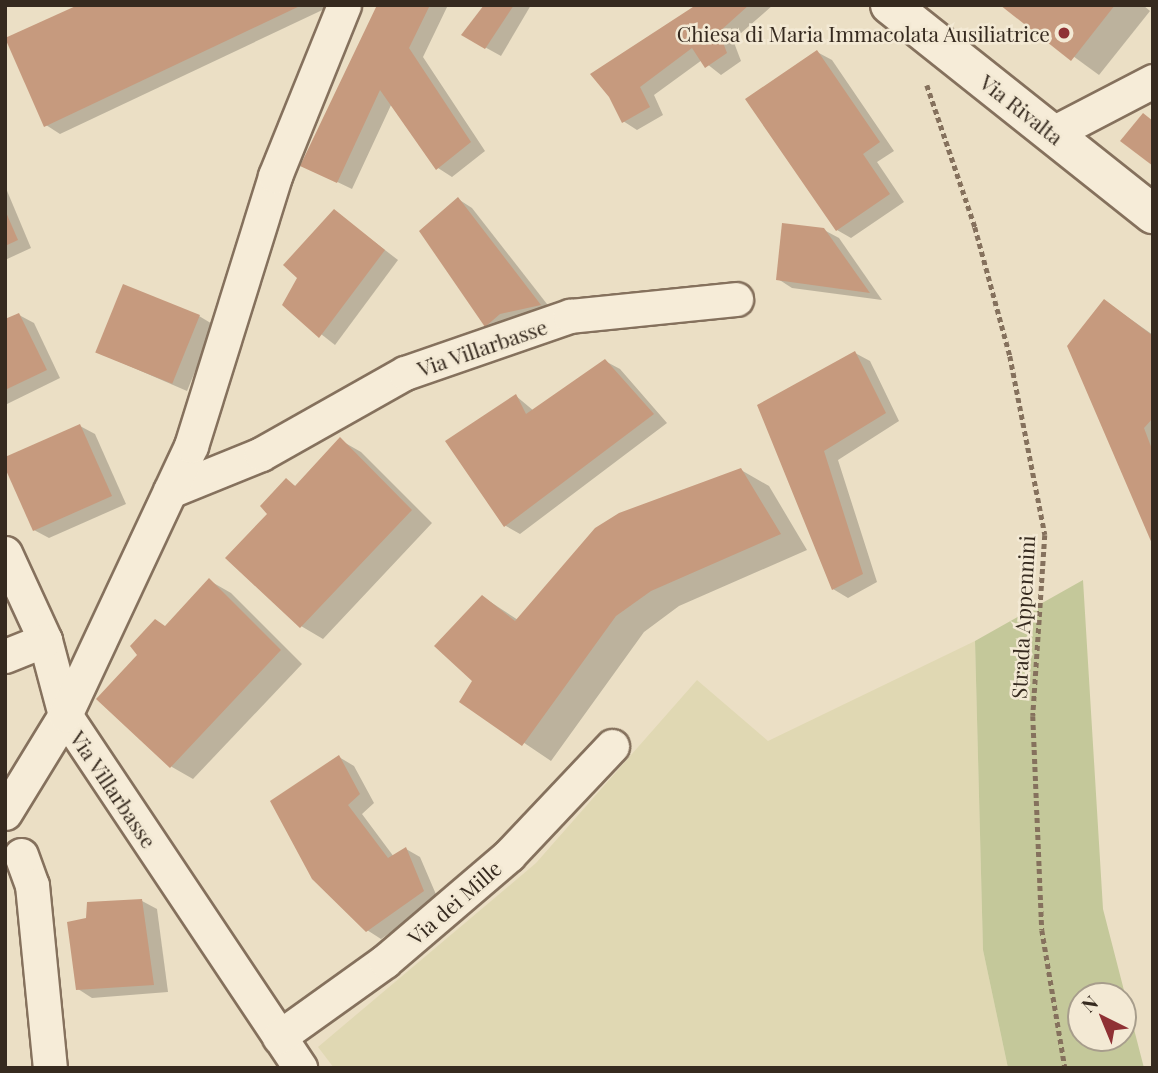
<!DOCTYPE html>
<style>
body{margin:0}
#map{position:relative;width:1158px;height:1073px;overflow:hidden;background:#ebdfc5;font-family:"Playfair Display",serif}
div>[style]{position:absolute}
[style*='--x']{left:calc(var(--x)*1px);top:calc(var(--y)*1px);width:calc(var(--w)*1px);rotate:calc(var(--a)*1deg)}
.farmland>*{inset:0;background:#e0d8b3}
.green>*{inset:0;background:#c4c89a}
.shadow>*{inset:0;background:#0003}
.building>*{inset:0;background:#c69a7e;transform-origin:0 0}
.path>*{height:4.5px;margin-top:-2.25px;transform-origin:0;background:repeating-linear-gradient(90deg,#85715d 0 5px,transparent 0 8.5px)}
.roads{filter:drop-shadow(2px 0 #85715d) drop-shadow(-2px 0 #85715d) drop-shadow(0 2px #85715d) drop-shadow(0 -2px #85715d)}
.street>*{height:33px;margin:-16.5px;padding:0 16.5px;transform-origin:16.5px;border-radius:16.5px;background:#f6ecd8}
.secondary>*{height:38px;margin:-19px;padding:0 19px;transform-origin:19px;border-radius:19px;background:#f6ecd8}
.dots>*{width:19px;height:19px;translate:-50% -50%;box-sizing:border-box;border:4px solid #f3e9d4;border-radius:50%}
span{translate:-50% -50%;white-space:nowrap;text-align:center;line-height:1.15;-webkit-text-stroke:5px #f3e9d4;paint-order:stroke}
.poi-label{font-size:21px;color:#362a1f}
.right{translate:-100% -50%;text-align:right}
.street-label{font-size:21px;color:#362a1f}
.frame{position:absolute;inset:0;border:7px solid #362a1f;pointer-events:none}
.north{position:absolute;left:1067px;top:982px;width:70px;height:70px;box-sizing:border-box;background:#f3e9d4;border:2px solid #a79d8c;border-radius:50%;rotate:317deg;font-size:19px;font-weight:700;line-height:28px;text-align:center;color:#362a1f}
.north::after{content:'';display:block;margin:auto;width:24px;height:32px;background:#8f3134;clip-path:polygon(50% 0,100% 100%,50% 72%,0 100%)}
</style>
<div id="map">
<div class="farmland">
<i style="clip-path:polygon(975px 641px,983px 950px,1008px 1068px,334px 1068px,318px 1047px,536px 863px,697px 680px,768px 741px)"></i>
</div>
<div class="green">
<i style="clip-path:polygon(evenodd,1083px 580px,1103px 909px,1144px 1068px,1008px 1068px,983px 950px,975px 641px,1083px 580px,1081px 996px,1123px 996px,1123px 1038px,1081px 1038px,1081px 996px)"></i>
</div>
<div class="shadow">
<i style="clip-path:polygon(83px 5px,333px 5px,60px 134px,46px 125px)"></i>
<i style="clip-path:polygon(379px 5px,448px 5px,423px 57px,485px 151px,452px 177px,438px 168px,392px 103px,352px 189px,302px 165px)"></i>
<i style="clip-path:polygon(486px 5px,531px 5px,501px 56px,463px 35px)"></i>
<i style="clip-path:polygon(698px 5px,773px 5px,733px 40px,741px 61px,721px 75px,702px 60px,654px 95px,663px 115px,637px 130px,623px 121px,611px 96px)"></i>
<i style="clip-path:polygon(1003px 5px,1143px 5px,1150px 11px,1099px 75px)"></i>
<i style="clip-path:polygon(817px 52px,832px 60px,894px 151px,877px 162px,904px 202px,851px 238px,837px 230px)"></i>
<i style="clip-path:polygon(5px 186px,31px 248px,5px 260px)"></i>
<i style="clip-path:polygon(458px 199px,472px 208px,554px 313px,500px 334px,486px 325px)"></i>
<i style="clip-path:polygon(334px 211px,398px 260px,335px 345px,284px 305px)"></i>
<i style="clip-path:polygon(824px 230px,839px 238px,882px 300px,792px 288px,778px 279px)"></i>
<i style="clip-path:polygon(1105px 301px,1153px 335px,1153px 542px)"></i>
<i style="clip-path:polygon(19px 315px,34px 323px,60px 378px,5px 405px,5px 321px)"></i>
<i style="clip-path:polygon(199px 316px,214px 325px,187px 391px,97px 352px)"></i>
<i style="clip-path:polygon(855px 353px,870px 361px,899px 421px,838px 460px,877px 582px,848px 598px,833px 589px,759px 406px)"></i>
<i style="clip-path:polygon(605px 361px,620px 369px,667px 423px,520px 534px,506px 526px,448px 442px,516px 396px,534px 411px)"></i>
<i style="clip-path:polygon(80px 426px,95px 434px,126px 504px,49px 538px,34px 530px)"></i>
<i style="clip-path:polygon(340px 440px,361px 452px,432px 523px,323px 639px,301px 626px,270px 514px,286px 481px,297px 487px)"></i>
<i style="clip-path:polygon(741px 470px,769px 486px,807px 550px,679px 606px,644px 632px,551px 761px,462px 701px,475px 681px,483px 597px,518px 620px)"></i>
<i style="clip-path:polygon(210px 581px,231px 593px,302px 664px,193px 779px,172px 767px,98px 699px)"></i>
<i style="clip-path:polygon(339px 757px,354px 766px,374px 803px,362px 814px,394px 857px,406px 849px,420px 857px,438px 899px,381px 939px,367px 930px)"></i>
<i style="clip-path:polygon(142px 901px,157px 909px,168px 992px,92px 998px,78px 989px)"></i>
</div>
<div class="building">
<i style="clip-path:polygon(78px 5px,302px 5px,44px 127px,5px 38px)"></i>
<i style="clip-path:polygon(377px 5px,430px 5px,409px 48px,471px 142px,436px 170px,380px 90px,337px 183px,300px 166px)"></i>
<i style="clip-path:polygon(484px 5px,514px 5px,485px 49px,461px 35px)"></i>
<i style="clip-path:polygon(696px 5px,749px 5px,719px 32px,727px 53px,705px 68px,692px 48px,640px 87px,650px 107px,622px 123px,609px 97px,590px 74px)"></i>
<i style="clip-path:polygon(1000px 5px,1115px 5px,1071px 61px)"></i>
<i style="clip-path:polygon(817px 50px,880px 142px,863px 154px,890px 194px,836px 231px,745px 99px)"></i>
<i style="clip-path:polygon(1143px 113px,1153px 121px,1153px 166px,1120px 141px)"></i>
<i style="clip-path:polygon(458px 197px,541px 305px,500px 314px,485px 327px,419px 231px)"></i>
<i style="clip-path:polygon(334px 209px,385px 250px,319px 338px,282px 305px,297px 278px,283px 265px)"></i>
<i style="clip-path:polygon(5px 210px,18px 240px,5px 246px)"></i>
<i style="clip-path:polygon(782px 223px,824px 228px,870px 293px,776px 280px)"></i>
<i style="left:123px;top:284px;width:83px;height:74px;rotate:22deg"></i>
<i style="clip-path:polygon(1104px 299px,1153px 336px,1153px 418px,1144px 428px,1153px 452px,1153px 546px,1067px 346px)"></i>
<i style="clip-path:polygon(19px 313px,47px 370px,5px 390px,5px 319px)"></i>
<i style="clip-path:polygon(855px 351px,886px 413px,824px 451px,863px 574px,832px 590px,757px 405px)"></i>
<i style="clip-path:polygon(605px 359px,654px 414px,504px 527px,445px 441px,516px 394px,526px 414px)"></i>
<i style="clip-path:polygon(80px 424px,112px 496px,33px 531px,5px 468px,5px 457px)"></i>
<i style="clip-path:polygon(340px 437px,412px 510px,300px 628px,225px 558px,267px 514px,260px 506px,286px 478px,295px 486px)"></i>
<i style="clip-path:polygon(741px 468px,781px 534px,651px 591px,616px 616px,522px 746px,459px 702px,472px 681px,434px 646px,482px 595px,515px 621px,595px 528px,619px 513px)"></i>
<i style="clip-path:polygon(209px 578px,281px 650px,170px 768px,96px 699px,137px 655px,130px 646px,155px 619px,165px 626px)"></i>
<i style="clip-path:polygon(339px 755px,360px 794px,348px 805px,388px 858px,406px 847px,424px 891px,366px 932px,312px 879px,270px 801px)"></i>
<i style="clip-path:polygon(142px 899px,154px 985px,76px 990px,67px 922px,86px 918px,87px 902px)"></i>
</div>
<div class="path">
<i style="--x:927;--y:85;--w:150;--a:71.3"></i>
<i style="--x:975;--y:227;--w:134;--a:74.8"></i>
<i style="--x:1010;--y:356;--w:182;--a:78.9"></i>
<i style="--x:1045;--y:535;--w:181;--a:93.8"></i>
<i style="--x:1033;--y:716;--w:214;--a:87.6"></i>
<i style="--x:1042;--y:930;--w:140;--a:80.5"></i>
</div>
<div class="roads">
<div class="street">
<i style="--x:1053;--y:133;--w:113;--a:-27.5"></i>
<i style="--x:170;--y:491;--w:98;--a:-22.1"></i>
<i style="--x:261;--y:454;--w:165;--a:-29.4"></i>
<i style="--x:405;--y:373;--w:175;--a:-19.1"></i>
<i style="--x:570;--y:316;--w:167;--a:-5.8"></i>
<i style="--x:5;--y:553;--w:96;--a:65.3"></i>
<i style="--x:45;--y:640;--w:78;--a:75.1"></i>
<i style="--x:65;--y:715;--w:424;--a:56.3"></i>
<i style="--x:5;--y:656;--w:43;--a:-21.8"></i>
<i style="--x:5;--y:813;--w:115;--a:-58.5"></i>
<i style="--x:65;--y:715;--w:297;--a:-64.9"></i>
<i style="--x:191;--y:446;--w:283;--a:-72.7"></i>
<i style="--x:275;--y:176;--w:184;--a:-68"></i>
<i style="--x:21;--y:855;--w:32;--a:70"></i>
<i style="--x:32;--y:885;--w:184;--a:84.4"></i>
<i style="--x:279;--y:1037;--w:130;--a:-35.6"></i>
<i style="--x:385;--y:961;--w:163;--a:-40.5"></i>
<i style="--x:509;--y:855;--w:150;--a:-46.6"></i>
</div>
<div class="secondary">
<i style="--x:890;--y:5;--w:336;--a:38.5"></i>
</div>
</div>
<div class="dots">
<i style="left:1064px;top:33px;background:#8f3134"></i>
</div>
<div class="poi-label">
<span class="right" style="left:1050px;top:33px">Chiesa di Maria Immacolata Ausiliatrice</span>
</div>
<div class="street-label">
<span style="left:1022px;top:109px;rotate:38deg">Via Rivalta</span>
<span style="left:482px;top:347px;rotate:-19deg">Via Villarbasse</span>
<span style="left:1022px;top:617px;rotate:-87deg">Strada Appennini</span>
<span style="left:114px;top:789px;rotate:56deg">Via Villarbasse</span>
<span style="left:454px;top:902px;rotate:-41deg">Via dei Mille</span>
</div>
<div class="frame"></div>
<div class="north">N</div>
</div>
